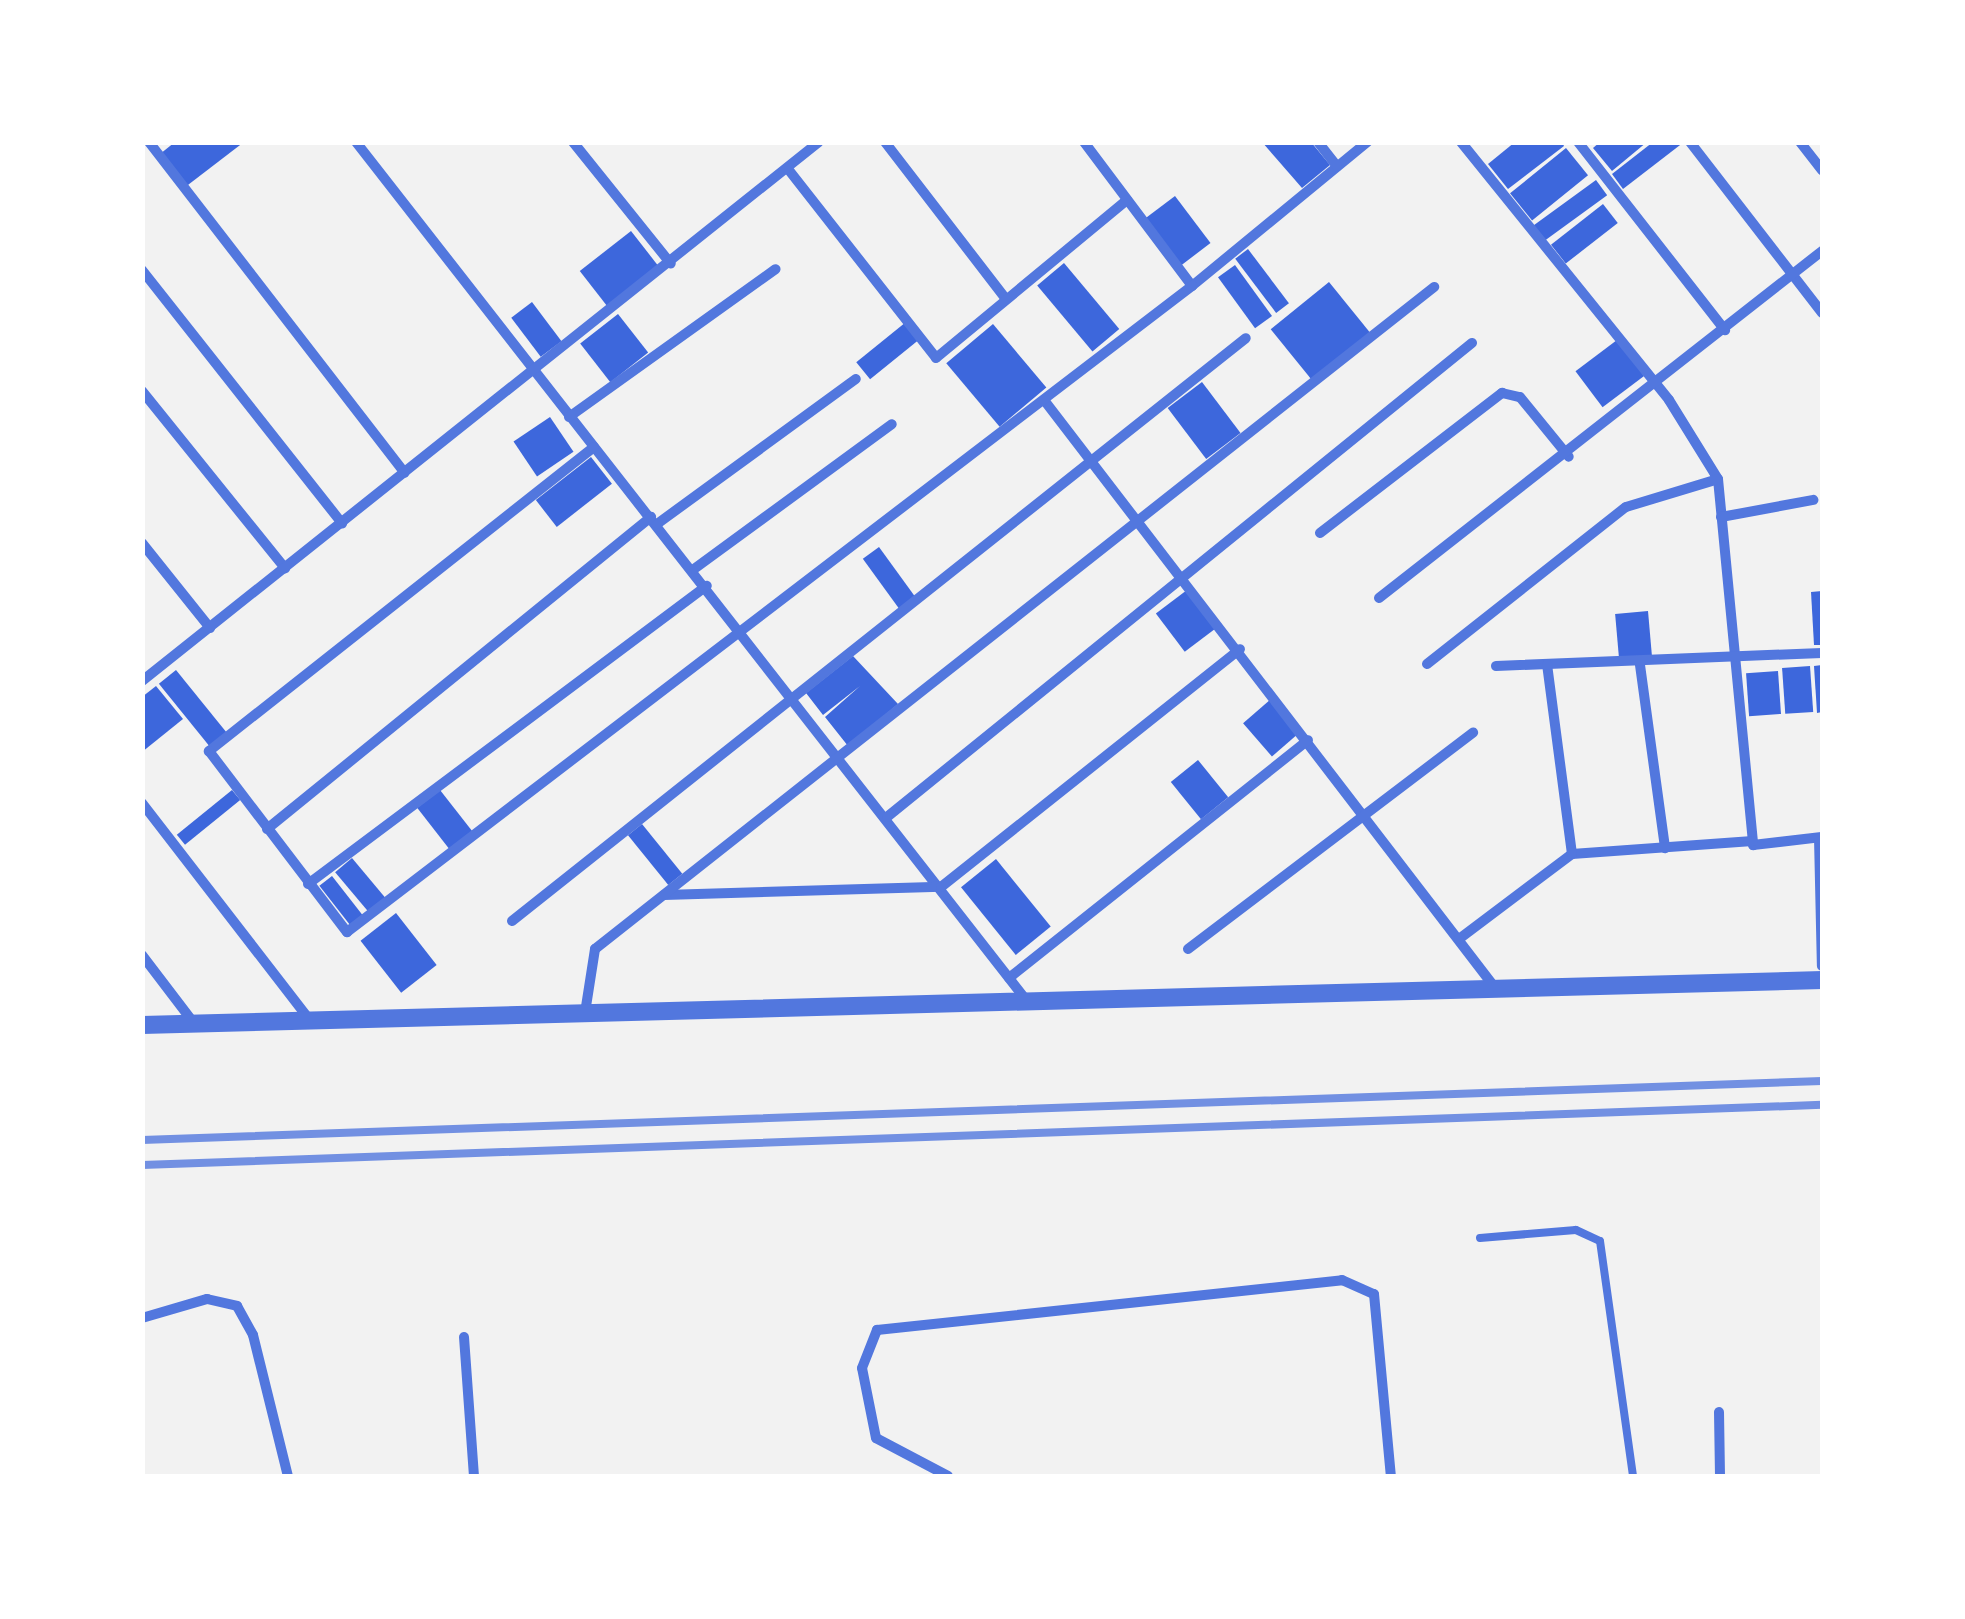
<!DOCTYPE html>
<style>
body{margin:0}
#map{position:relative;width:1965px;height:1619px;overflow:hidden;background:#f2f2f2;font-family:"Fira Sans",sans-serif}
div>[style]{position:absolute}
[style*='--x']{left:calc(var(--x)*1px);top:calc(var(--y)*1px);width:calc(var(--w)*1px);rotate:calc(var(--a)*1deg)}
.building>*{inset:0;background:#3d67dc;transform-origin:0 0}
.service>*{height:8px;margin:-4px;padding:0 4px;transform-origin:4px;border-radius:4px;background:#5277de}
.minor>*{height:10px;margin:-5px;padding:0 5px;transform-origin:5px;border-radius:5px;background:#5277de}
.tertiary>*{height:18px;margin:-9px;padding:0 9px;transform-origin:9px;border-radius:9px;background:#5277de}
.rail>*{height:8px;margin:-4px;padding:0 4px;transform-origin:4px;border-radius:4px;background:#7290e2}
span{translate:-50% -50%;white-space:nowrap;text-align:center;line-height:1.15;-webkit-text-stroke:10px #fff;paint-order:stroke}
.frame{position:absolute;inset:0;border:145px solid #fff;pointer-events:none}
</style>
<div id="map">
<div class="building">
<i style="clip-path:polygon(175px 142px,244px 142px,184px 188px,160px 154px)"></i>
<i style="clip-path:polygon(1262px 142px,1311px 142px,1330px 165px,1302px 188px)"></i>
<i style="clip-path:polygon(1515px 142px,1562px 142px,1564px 146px,1508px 189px,1488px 164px)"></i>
<i style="clip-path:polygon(1600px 142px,1647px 142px,1612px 171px,1593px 148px)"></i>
<i style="clip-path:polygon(1653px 142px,1684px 142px,1623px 189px,1612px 174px)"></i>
<i style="left:1566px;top:148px;width:35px;height:72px;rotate:51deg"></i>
<i style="left:1596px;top:180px;width:19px;height:79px;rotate:54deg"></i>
<i style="left:1175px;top:196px;width:59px;height:37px;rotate:53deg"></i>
<i style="left:1603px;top:204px;width:24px;height:66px;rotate:52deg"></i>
<i style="left:631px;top:231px;width:44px;height:65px;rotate:52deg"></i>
<i style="left:1248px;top:249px;width:68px;height:16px;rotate:53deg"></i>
<i style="left:1064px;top:263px;width:86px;height:35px;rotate:50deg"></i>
<i style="left:1235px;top:265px;width:63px;height:21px;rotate:54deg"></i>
<i style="left:1329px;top:282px;width:66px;height:75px;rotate:51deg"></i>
<i style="left:532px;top:302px;width:49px;height:26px;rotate:53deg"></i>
<i style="left:618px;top:314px;width:49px;height:48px;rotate:52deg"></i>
<i style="left:906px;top:322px;width:22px;height:64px;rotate:51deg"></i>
<i style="left:993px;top:324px;width:83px;height:61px;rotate:50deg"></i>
<i style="left:1617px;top:340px;width:45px;height:52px;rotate:53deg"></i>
<i style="left:1202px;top:382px;width:64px;height:43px;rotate:53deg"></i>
<i style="left:550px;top:417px;width:42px;height:44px;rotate:56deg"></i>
<i style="left:591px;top:457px;width:34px;height:70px;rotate:52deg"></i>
<i style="left:879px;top:547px;width:63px;height:20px;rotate:54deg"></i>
<i style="left:1187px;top:590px;width:48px;height:39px;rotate:53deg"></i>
<i style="clip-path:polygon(1822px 591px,1822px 645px,1814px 645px,1811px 592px)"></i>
<i style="left:1648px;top:611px;width:45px;height:33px;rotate:85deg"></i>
<i style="clip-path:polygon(853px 656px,898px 704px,848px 746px,825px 717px,860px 686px,823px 715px,806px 693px)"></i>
<i style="clip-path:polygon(1822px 665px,1822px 712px,1817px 713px,1814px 666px)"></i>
<i style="left:1810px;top:666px;width:46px;height:28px;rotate:86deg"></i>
<i style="left:176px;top:670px;width:81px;height:22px;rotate:51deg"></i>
<i style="left:1778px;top:671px;width:43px;height:32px;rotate:86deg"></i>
<i style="clip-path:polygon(156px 686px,183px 719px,142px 752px,142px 697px)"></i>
<i style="left:1271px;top:699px;width:44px;height:37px;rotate:49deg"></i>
<i style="left:1198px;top:760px;width:48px;height:35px;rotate:51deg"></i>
<i style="left:232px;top:790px;width:13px;height:71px;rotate:51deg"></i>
<i style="left:440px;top:790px;width:55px;height:29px;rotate:52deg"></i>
<i style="left:642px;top:824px;width:64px;height:18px;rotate:51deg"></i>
<i style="left:352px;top:858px;width:55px;height:22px;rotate:50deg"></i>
<i style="left:996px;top:859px;width:87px;height:45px;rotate:51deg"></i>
<i style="left:332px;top:876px;width:53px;height:16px;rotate:52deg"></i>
<i style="left:396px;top:913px;width:66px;height:45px;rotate:52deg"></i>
</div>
<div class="service">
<i style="--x:1480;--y:1238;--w:96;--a:-4.8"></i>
<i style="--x:1576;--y:1230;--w:26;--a:25"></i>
<i style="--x:1600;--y:1241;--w:237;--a:82"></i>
</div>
<div class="minor">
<i style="--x:149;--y:142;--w:418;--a:52.3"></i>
<i style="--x:356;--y:142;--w:1090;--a:52.01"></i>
<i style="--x:573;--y:142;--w:156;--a:51.2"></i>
<i style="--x:885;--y:142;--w:198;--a:52.4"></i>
<i style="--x:1084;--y:142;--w:180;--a:53.1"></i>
<i style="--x:1192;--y:286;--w:227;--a:-39.4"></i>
<i style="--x:1318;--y:142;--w:31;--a:52"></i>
<i style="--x:1461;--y:142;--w:331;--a:51.1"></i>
<i style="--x:1669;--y:400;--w:93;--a:58.2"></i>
<i style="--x:1718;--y:479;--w:368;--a:84.5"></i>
<i style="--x:1753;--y:845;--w:69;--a:-6.6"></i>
<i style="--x:1578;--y:142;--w:239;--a:52"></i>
<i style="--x:1690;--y:142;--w:216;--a:52.3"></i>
<i style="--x:1800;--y:142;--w:36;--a:52"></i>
<i style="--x:788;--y:169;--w:240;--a:51.9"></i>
<i style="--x:936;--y:358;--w:248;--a:-39.6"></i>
<i style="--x:142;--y:270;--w:323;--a:51.7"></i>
<i style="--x:142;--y:391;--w:228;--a:51.1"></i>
<i style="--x:1044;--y:400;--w:742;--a:52.5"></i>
<i style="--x:569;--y:417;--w:254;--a:-35.6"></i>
<i style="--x:594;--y:447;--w:491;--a:141.7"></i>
<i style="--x:209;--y:751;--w:228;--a:52.7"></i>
<i style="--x:347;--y:932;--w:1064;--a:-37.4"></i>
<i style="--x:1721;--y:517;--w:94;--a:-10.5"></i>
<i style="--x:657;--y:524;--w:246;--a:-36.1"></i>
<i style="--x:1320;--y:533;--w:230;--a:-37.6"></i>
<i style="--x:1502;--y:393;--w:18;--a:13"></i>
<i style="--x:1520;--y:397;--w:77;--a:50.8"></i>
<i style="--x:142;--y:543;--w:109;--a:51.3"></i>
<i style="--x:694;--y:569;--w:245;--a:-36.2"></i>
<i style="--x:1379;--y:598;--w:563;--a:-38.07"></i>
<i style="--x:1427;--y:664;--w:253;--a:-38.3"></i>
<i style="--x:1626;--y:507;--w:96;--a:-16.9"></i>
<i style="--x:1640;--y:665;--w:185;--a:82.2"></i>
<i style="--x:1496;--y:666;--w:326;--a:-2.3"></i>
<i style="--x:142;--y:681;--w:865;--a:-38.53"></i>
<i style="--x:142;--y:803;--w:274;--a:52.3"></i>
<i style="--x:887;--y:817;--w:753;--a:-39.02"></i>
<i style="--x:267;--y:829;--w:495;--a:-39.1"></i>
<i style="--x:1819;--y:838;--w:128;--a:88.7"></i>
<i style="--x:1572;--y:854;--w:181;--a:-4.1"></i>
<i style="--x:308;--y:884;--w:498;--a:-36.8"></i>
<i style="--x:664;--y:895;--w:277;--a:-1.7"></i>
<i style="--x:941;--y:887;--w:382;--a:-38.5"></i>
<i style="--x:512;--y:921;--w:937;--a:-38.46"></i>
<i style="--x:1459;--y:939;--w:141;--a:-37"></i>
<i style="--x:1572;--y:854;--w:191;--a:-97.5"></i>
<i style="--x:1188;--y:949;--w:358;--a:-37.2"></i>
<i style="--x:142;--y:955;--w:84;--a:52.7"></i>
<i style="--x:1009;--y:978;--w:382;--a:-38.5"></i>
<i style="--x:585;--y:1013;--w:65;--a:-81.1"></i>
<i style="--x:595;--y:949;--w:1069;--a:-38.27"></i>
<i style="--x:142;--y:1318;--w:68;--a:-16.3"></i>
<i style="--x:207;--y:1299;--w:31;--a:13"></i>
<i style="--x:237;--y:1306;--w:33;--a:61"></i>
<i style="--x:253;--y:1335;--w:145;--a:76.1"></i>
<i style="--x:464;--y:1337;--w:139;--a:85.9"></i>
<i style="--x:1719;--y:1412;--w:64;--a:89.1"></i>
<i style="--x:948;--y:1476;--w:81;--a:-152.2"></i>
<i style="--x:876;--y:1438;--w:71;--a:-101.3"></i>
<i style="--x:862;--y:1368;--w:41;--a:-68.5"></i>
<i style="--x:877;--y:1330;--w:468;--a:-6.1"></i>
<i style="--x:1342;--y:1280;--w:35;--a:24"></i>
<i style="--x:1374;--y:1294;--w:183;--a:84.7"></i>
</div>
<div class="tertiary">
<i style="--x:142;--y:1025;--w:1681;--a:-1.53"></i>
</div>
<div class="rail">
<i style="--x:142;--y:1140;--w:1681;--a:-2.01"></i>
<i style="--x:142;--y:1165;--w:1681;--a:-2.05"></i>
</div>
<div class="frame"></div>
</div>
